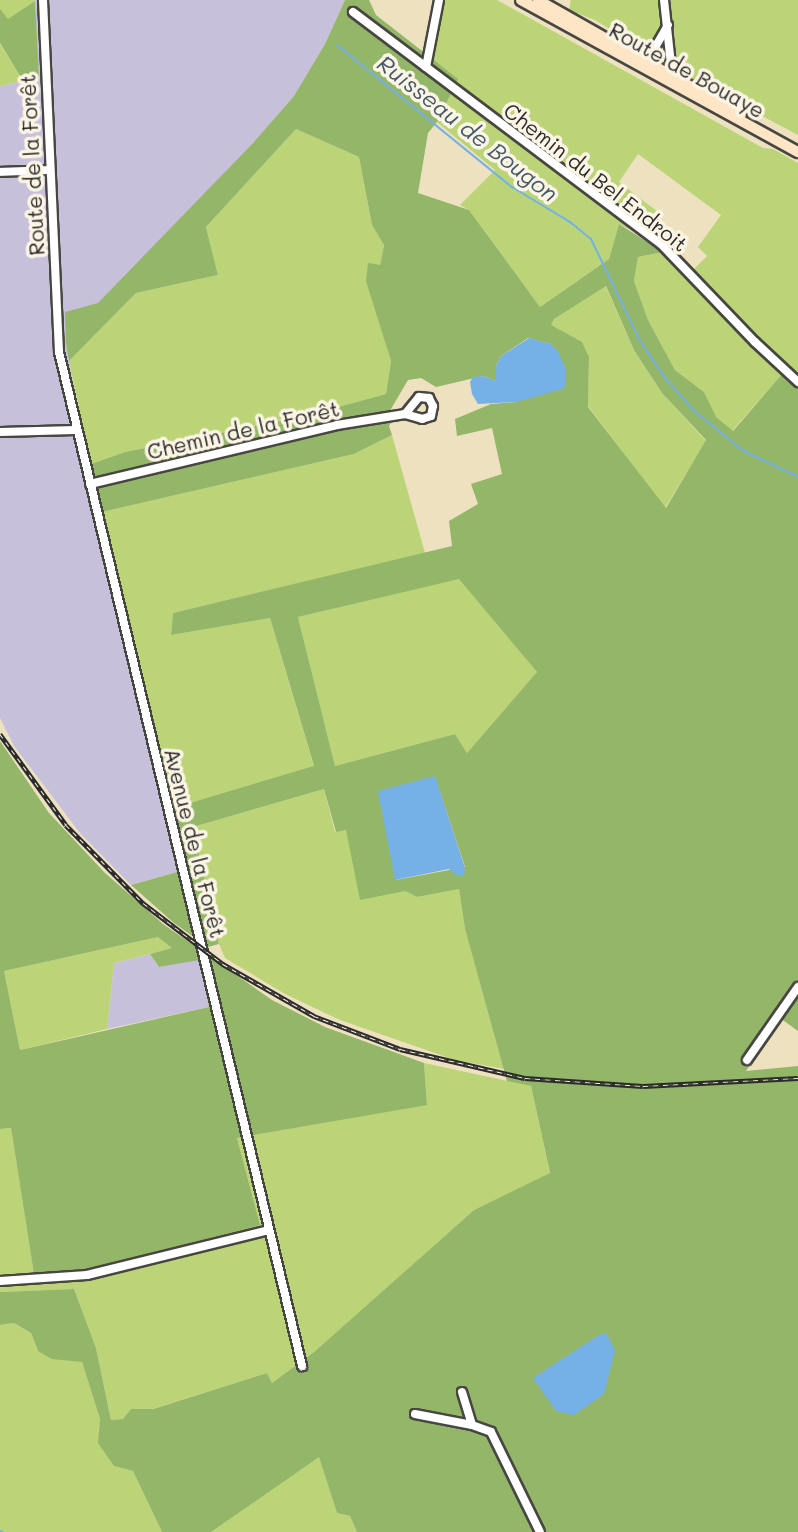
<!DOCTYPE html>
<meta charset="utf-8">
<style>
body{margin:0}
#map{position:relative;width:798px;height:1532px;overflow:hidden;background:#ede1c0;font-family:Mali,sans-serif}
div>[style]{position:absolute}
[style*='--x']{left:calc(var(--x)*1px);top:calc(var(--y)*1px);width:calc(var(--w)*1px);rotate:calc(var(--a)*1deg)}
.industrial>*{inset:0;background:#c6c0da}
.green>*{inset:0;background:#bbd478}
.forest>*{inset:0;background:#94b668}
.water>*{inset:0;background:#75b1e6}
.stream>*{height:2px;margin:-1px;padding:0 1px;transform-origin:1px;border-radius:1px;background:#75b1e6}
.roads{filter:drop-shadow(2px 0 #484641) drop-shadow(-2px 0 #484641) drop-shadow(0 2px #484641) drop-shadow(0 -2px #484641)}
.street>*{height:8px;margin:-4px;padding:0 4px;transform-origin:4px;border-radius:4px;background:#fff}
.secondary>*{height:10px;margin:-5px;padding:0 5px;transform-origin:5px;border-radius:5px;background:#fde5c5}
.rail>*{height:4.5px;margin-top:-2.25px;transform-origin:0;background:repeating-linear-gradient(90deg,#fcf5e5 0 5px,#2b2b2b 0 10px);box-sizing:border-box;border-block:2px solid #2b2b2b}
span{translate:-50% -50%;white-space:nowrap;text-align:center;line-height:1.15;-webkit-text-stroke:7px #fcf5e5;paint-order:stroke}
.street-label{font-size:21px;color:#2b2b2b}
.water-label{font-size:23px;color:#455a6c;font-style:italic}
</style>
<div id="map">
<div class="industrial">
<i style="clip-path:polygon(35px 0,345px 0,325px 44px,294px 96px,253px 143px,98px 304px,66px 344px,81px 423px,188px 869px,131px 885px,80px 833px,14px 746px,0 718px,0 86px,38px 78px)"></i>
<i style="clip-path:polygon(150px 954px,159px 967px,199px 959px,209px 1007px,107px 1029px,114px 963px)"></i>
</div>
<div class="green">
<i style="clip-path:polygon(0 0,35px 0,35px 1px,8px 20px,0 9px)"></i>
<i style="clip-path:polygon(435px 0,497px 0,763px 148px,773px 149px,798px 163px,798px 386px,783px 373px,732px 431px,715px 417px,704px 392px,675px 370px,648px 320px,634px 281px,638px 257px,663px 252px,687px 276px,707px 256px,698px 247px,721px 215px,638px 154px,619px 182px,658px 212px,639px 234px,619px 224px,609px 259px,540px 307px,469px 210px,460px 205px,495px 170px,437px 122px,457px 79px,424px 55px)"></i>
<i style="clip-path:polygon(571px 0,798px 0,798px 135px,685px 75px,595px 20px,569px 10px)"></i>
<i style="clip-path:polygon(0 44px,23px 81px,0 86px)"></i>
<i style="clip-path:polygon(296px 129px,359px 157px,372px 225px,384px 244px,380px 265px,381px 327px,391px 361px,386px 394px,301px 417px,125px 452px,91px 464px,69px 361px,136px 293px,218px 275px,206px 227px)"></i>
<i style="clip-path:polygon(605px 285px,634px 350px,662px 393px,706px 441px,665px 508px,588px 406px,589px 357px,582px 343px,550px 325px,554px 319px)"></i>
<i style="clip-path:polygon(392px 435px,425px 553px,173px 613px,171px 635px,270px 618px,314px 767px,173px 808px,102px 512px,354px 454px)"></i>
<i style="clip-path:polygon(459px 578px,537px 672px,467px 753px,455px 734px,335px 766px,298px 617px)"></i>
<i style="clip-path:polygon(324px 789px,335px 832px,346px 830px,405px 891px,417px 897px,459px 889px,465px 929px,504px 1069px,455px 1060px,340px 1020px,285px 994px,225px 958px,219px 944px,193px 827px)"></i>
<i style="clip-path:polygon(158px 937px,173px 948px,114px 963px,107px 1029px,20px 1050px,4px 971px)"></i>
<i style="clip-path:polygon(424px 1063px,531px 1086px,550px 1174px,474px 1210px,314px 1352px,272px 1383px,267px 1373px,152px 1409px,131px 1409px,123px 1419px,111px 1420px,96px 1348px,74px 1289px,0 1292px,0 1129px,11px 1128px,34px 1273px,260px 1225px,237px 1138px,427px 1104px)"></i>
<i style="clip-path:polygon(14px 1323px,31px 1333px,38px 1351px,82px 1362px,100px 1419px,99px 1443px,114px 1466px,133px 1471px,162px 1532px,0 1532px,0 1325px)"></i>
<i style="clip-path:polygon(319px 1456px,337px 1513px,350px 1516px,357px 1532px,211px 1532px)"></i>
</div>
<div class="forest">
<i style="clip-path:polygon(evenodd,345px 0,369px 0,376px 15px,458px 79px,437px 122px,428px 133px,418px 193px,469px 210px,540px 307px,609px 259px,619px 224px,663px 252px,638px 257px,634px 281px,648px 320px,675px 370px,704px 392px,716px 417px,733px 431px,783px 373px,798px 386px,798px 1031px,780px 1018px,746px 1071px,798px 1066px,798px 1532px,357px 1532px,350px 1516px,337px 1513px,319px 1457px,211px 1532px,162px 1532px,133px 1471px,114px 1466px,98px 1443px,100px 1419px,82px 1362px,52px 1359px,38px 1351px,31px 1333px,14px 1323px,0 1325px,0 1292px,74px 1289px,96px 1348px,111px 1420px,123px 1419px,131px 1409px,153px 1409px,267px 1373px,272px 1383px,314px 1352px,474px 1210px,550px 1173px,531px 1086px,507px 1081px,465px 929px,459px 889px,417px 897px,405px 891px,360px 900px,346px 830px,336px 832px,324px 789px,193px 827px,219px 944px,208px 947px,174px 923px,131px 885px,188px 869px,173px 808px,314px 766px,270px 618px,171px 635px,173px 613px,452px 546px,449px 521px,478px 504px,471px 484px,502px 474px,492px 428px,457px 436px,455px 419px,491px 404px,517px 402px,565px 367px,551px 344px,528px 338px,501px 356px,496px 366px,496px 381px,483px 376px,436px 387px,421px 378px,408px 380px,391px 409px,392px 421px,389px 426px,392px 435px,354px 454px,102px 512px,91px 464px,125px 452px,301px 417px,386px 394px,391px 361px,366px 281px,368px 263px,380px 265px,384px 245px,372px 225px,359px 157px,296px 129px,206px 227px,218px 275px,136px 293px,69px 361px,66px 344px,65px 312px,98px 303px,253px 143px,294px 96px,325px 44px,345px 0,606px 286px,634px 350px,662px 393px,706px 440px,666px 508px,588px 407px,589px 357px,582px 342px,551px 325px,554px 319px,606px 286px,345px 0,459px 579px,537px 672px,467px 753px,455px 734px,335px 766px,298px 617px,459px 579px,345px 0,435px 777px,465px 867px,396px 880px,435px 777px)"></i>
<i style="clip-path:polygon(35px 1px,39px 78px,23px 81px,0 43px,0 9px,8px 19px)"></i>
<i style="clip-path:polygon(evenodd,0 741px,49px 813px,104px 872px,163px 924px,272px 1000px,325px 1027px,424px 1063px,427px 1105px,237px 1138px,260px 1225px,90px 1269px,34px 1274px,11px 1128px,0 1129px,0 741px,158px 937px,172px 948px,150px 954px,159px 967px,199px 960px,209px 1007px,20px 1050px,4px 971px,158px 937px)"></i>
</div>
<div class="water">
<i style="clip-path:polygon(529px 338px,551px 344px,558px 352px,565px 367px,565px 388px,517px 402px,478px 404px,472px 394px,470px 382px,473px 377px,483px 376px,496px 381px,496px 366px,501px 356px)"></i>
<i style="clip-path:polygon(435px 776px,465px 868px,464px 876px,457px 876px,449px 869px,395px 880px,378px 791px)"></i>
<i style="clip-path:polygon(606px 1333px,615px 1350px,604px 1394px,574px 1415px,556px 1411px,533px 1378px,599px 1335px)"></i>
</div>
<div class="stream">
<i style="--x:337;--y:45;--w:225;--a:39.1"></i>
<i style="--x:512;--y:187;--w:68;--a:31.1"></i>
<i style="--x:570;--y:222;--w:27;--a:39"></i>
<i style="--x:591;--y:239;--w:113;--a:64.3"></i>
<i style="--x:640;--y:341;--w:40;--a:56"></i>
<i style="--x:662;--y:374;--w:48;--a:49.3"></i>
<i style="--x:693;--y:410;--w:63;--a:39.2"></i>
<i style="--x:742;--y:450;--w:62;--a:25.7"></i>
<i style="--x:0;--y:1531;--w:3;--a:18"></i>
</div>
<div class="roads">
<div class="street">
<i style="--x:43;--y:0;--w:352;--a:87.4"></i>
<i style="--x:59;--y:352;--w:1043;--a:76.52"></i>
<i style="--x:664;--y:0;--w:64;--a:83.8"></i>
<i style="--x:671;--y:64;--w:12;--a:125"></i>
<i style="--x:353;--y:12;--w:386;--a:37"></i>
<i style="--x:661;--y:244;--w:136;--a:46.2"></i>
<i style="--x:755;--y:342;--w:59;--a:42.9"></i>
<i style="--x:645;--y:65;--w:46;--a:-60.1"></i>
<i style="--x:426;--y:67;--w:68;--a:-79"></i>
<i style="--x:0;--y:172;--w:49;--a:-2.3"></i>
<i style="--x:0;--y:432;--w:76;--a:-1.5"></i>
<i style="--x:90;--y:484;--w:254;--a:-13.4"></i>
<i style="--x:337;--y:425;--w:69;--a:-9.2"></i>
<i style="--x:405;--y:414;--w:18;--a:16"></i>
<i style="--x:422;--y:419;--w:9;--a:-18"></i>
<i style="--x:431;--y:416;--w:10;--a:-79"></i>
<i style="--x:433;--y:406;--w:9;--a:-117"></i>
<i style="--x:429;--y:398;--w:10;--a:-174"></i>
<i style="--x:419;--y:397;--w:22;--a:129"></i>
<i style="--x:747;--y:1060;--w:89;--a:-55.1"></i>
<i style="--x:0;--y:1281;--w:87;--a:-3.9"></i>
<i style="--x:87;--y:1275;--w:187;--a:-13.9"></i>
<i style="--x:462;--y:1392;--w:34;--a:73"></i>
<i style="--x:415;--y:1414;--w:58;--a:10.9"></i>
<i style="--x:472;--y:1425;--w:20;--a:20"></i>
<i style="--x:491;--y:1432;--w:111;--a:63.9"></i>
</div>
<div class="secondary">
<i style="--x:521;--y:0;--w:316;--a:28.8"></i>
<i style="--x:538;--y:0;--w:233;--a:29.5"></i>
</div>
</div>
<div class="rail">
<i style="--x:0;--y:734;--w:112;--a:54"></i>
<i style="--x:66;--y:825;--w:110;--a:45.4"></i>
<i style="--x:143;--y:903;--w:101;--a:37.3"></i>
<i style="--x:223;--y:964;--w:105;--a:29.7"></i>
<i style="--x:314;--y:1016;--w:92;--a:21"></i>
<i style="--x:400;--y:1049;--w:128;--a:13.1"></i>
<i style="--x:525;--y:1078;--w:118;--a:3.9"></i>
<i style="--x:643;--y:1086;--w:155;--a:-3"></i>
</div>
<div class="street-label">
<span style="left:687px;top:70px;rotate:29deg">Route de Bouaye</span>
<span style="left:32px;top:165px;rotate:-93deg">Route de la Forêt</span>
<span style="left:596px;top:177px;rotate:38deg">Chemin du Bel Endroit</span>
<span style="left:243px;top:430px;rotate:-13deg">Chemin de la Forêt</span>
<span style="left:195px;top:843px;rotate:76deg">Avenue de la Forêt</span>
</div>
<div class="water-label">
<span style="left:468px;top:128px;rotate:38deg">Ruisseau de Bougon</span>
</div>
</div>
